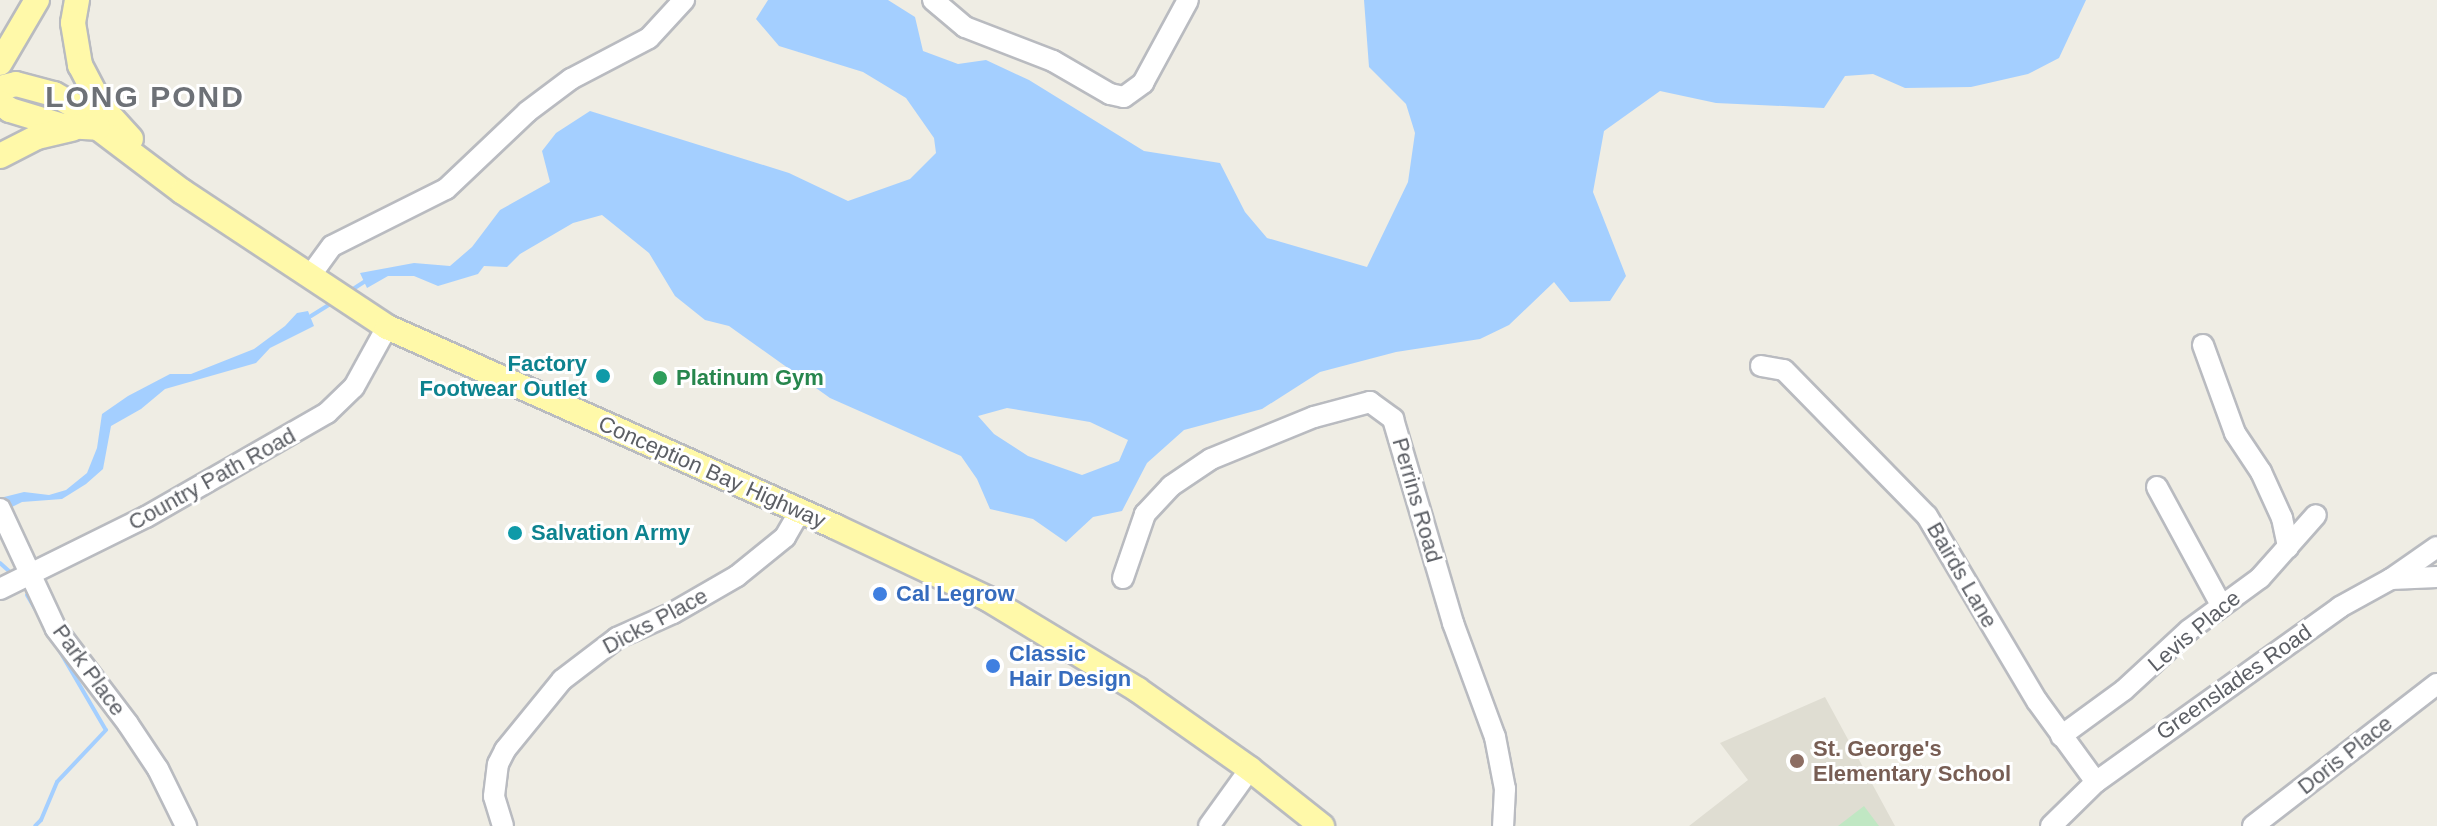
<!DOCTYPE html>
<style>
body{margin:0}
#map{position:relative;width:2437px;height:826px;overflow:hidden;background:#efede4;font-family:Arial,sans-serif}
div>[style]{position:absolute}
[style*='--x']{left:calc(var(--x)*1px);top:calc(var(--y)*1px);width:calc(var(--w)*1px);rotate:calc(var(--a)*1deg)}
.education>*{inset:0;background:#dfddd2}
.green>*{inset:0;background:#c0e7c3}
.water>*{inset:0;background:#a4cfff}
.stream>*{height:4px;margin:-2px;padding:0 2px;transform-origin:2px;border-radius:2px;background:#a4cfff}
.roads{filter:drop-shadow(2px 0 #b9bbc0) drop-shadow(-2px 0 #b9bbc0) drop-shadow(0 2px #b9bbc0) drop-shadow(0 -2px #b9bbc0)}
.minor>*{height:20px;margin:-10px;padding:0 10px;transform-origin:10px;border-radius:10px;background:#fff}
.major>*{height:24px;margin:-12px;padding:0 12px;transform-origin:12px;border-radius:12px;background:#fff9a9}
.dots>*{width:22px;height:22px;translate:-50% -50%;box-sizing:border-box;border:4px solid #fff;border-radius:50%}
span{translate:-50% -50%;white-space:nowrap;text-align:center;line-height:1.15;-webkit-text-stroke:6px #fff;paint-order:stroke}
.culture-label{font-size:22px;color:#0d838f;font-weight:700}
.right{translate:-100% -50%;text-align:right}
.left{translate:0 -50%;text-align:left}
.leisure-label{font-size:22px;color:#27864d;font-weight:700}
.street-label{font-size:22px;color:#5c5f65}
.shop-label{font-size:22px;color:#366cbe;font-weight:700}
.education-label{font-size:22px;color:#785e54;font-weight:700}
.district-label{font-size:30px;color:#6d7177;font-weight:700;letter-spacing:2px}
</style>
<div id="map">
<div class="education">
<i style="clip-path:polygon(1825px 697px,1895px 826px,1689px 826px,1748px 780px,1720px 743px)"></i>
</div>
<div class="green">
<i style="clip-path:polygon(1864px 806px,1879px 826px,1838px 826px)"></i>
</div>
<div class="water">
<i style="clip-path:polygon(evenodd,768px 0,888px 0,915px 17px,923px 51px,958px 64px,986px 60px,1029px 80px,1144px 151px,1220px 163px,1245px 212px,1267px 238px,1367px 267px,1408px 182px,1415px 133px,1406px 104px,1369px 67px,1364px 0,2086px 0,2059px 58px,2028px 74px,1971px 87px,1905px 88px,1873px 74px,1845px 76px,1824px 108px,1716px 103px,1660px 91px,1604px 131px,1593px 192px,1626px 276px,1610px 301px,1570px 302px,1554px 282px,1509px 325px,1480px 339px,1396px 352px,1320px 372px,1262px 409px,1184px 430px,1147px 463px,1122px 511px,1093px 517px,1066px 542px,1033px 519px,990px 509px,977px 479px,961px 456px,830px 398px,729px 326px,705px 320px,675px 296px,649px 253px,602px 215px,573px 223px,520px 254px,507px 267px,484px 266px,478px 274px,438px 286px,414px 276px,388px 276px,367px 288px,360px 273px,414px 263px,450px 266px,472px 247px,500px 210px,550px 182px,542px 151px,556px 133px,590px 111px,789px 173px,848px 201px,910px 179px,936px 153px,934px 138px,906px 98px,863px 72px,779px 46px,756px 19px,768px 0,1007px 408px,1090px 422px,1128px 440px,1119px 461px,1082px 475px,1028px 456px,994px 434px,978px 416px,1007px 408px)"></i>
<i style="clip-path:polygon(308px 311px,314px 326px,270px 348px,256px 363px,165px 389px,141px 409px,111px 426px,103px 469px,86px 484px,62px 499px,22px 502px,0 513px,0 498px,24px 492px,49px 495px,66px 490px,87px 473px,97px 448px,102px 414px,128px 396px,170px 374px,191px 374px,254px 349px,285px 326px,297px 313px)"></i>
</div>
<div class="stream">
<i style="--x:350;--y:291;--w:17;--a:-33"></i>
<i style="--x:311;--y:316;--w:26;--a:-32"></i>
<i style="--x:0;--y:563;--w:15;--a:42"></i>
<i style="--x:27;--y:595;--w:156;--a:59.7"></i>
<i style="--x:106;--y:730;--w:71;--a:133.3"></i>
<i style="--x:57;--y:782;--w:41;--a:112.8"></i>
<i style="--x:41;--y:820;--w:8;--a:135"></i>
</div>
<div class="roads">
<div class="minor">
<i style="--x:933;--y:0;--w:42;--a:40.2"></i>
<i style="--x:965;--y:27;--w:94;--a:21.1"></i>
<i style="--x:1053;--y:61;--w:66;--a:30.1"></i>
<i style="--x:1110;--y:94;--w:14;--a:12"></i>
<i style="--x:1124;--y:97;--w:24;--a:-36"></i>
<i style="--x:1143;--y:83;--w:94;--a:-61.5"></i>
<i style="--x:310;--y:276;--w:37;--a:-54"></i>
<i style="--x:332;--y:246;--w:127;--a:-26.6"></i>
<i style="--x:446;--y:189;--w:112;--a:-43.5"></i>
<i style="--x:527;--y:112;--w:55;--a:-36.9"></i>
<i style="--x:571;--y:79;--w:88;--a:-27.7"></i>
<i style="--x:649;--y:38;--w:52;--a:-47.4"></i>
<i style="--x:2203;--y:345;--w:94;--a:70"></i>
<i style="--x:2235;--y:433;--w:47;--a:56.3"></i>
<i style="--x:2261;--y:472;--w:51;--a:65.5"></i>
<i style="--x:2282;--y:518;--w:30;--a:78"></i>
<i style="--x:1761;--y:366;--w:23;--a:10"></i>
<i style="--x:1784;--y:370;--w:204;--a:45.6"></i>
<i style="--x:1927;--y:516;--w:215;--a:59.3"></i>
<i style="--x:2037;--y:701;--w:100;--a:53.9"></i>
<i style="--x:2157;--y:487;--w:134;--a:61.5"></i>
<i style="--x:0;--y:509;--w:132;--a:65"></i>
<i style="--x:56;--y:629;--w:119;--a:52.8"></i>
<i style="--x:128;--y:724;--w:54;--a:56.3"></i>
<i style="--x:158;--y:769;--w:64;--a:63.8"></i>
<i style="--x:1123;--y:578;--w:68;--a:-71"></i>
<i style="--x:1145;--y:514;--w:38;--a:-47"></i>
<i style="--x:1171;--y:486;--w:48;--a:-34"></i>
<i style="--x:1211;--y:459;--w:111;--a:-22.2"></i>
<i style="--x:1314;--y:417;--w:58;--a:-15"></i>
<i style="--x:1370;--y:402;--w:29;--a:36"></i>
<i style="--x:1393;--y:419;--w:213;--a:73.6"></i>
<i style="--x:1453;--y:623;--w:121;--a:69.8"></i>
<i style="--x:1495;--y:737;--w:53;--a:79.1"></i>
<i style="--x:1505;--y:789;--w:37;--a:93"></i>
<i style="--x:2391;--y:579;--w:56;--a:-34.8"></i>
<i style="--x:0;--y:589;--w:163;--a:-26.3"></i>
<i style="--x:146;--y:517;--w:209;--a:-29.9"></i>
<i style="--x:327;--y:413;--w:37;--a:-44"></i>
<i style="--x:354;--y:387;--w:68;--a:-61.2"></i>
<i style="--x:2061;--y:736;--w:78;--a:-36.1"></i>
<i style="--x:2124;--y:690;--w:88;--a:-42.7"></i>
<i style="--x:2189;--y:630;--w:88;--a:-36.2"></i>
<i style="--x:2260;--y:578;--w:84;--a:-48.4"></i>
<i style="--x:503;--y:826;--w:31;--a:-107"></i>
<i style="--x:494;--y:796;--w:32;--a:-83"></i>
<i style="--x:498;--y:764;--w:16;--a:-63"></i>
<i style="--x:505;--y:750;--w:90;--a:-50.8"></i>
<i style="--x:562;--y:680;--w:69;--a:-37.4"></i>
<i style="--x:617;--y:638;--w:61;--a:-24.1"></i>
<i style="--x:673;--y:613;--w:74;--a:-30"></i>
<i style="--x:737;--y:576;--w:62;--a:-39.1"></i>
<i style="--x:785;--y:537;--w:28;--a:-60"></i>
<i style="--x:1209;--y:826;--w:70;--a:-54.3"></i>
<i style="--x:2051;--y:826;--w:63;--a:-44.4"></i>
<i style="--x:2096;--y:782;--w:300;--a:-35.6"></i>
<i style="--x:2340;--y:607;--w:58;--a:-28.8"></i>
<i style="--x:2391;--y:579;--w:46;--a:-2.5"></i>
<i style="--x:2253;--y:826;--w:232;--a:-37.7"></i>
</div>
<div class="major">
<i style="--x:77;--y:0;--w:23;--a:100"></i>
<i style="--x:73;--y:23;--w:43;--a:80.5"></i>
<i style="--x:80;--y:65;--w:47;--a:62.4"></i>
<i style="--x:102;--y:107;--w:43;--a:47.8"></i>
<i style="--x:0;--y:63;--w:73;--a:-59.6"></i>
<i style="--x:0;--y:88;--w:16;--a:-14"></i>
<i style="--x:16;--y:84;--w:39;--a:15"></i>
<i style="--x:54;--y:94;--w:28;--a:30"></i>
<i style="--x:78;--y:108;--w:28;--a:45"></i>
<i style="--x:98;--y:128;--w:106;--a:37"></i>
<i style="--x:183;--y:192;--w:245;--a:33.5"></i>
<i style="--x:387;--y:327;--w:492;--a:24"></i>
<i style="--x:836;--y:527;--w:168;--a:25.3"></i>
<i style="--x:988;--y:599;--w:175;--a:31.2"></i>
<i style="--x:1138;--y:690;--w:137;--a:35.2"></i>
<i style="--x:1250;--y:769;--w:92;--a:38.4"></i>
<i style="--x:0;--y:103;--w:12;--a:35"></i>
<i style="--x:10;--y:110;--w:55;--a:16.8"></i>
<i style="--x:63;--y:126;--w:35;--a:3"></i>
<i style="--x:0;--y:156;--w:42;--a:-27.2"></i>
<i style="--x:37;--y:137;--w:36;--a:-13"></i>
</div>
</div>
<div class="dots">
<i style="left:603px;top:376px;background:#0f9aa8"></i>
<i style="left:660px;top:378px;background:#2e9e5b"></i>
<i style="left:515px;top:533px;background:#0f9aa8"></i>
<i style="left:880px;top:594px;background:#3f7fe0"></i>
<i style="left:993px;top:666px;background:#3f7fe0"></i>
<i style="left:1797px;top:761px;background:#8d6e63"></i>
</div>
<div class="culture-label">
<span class="right" style="left:587px;top:376px">Factory<br>Footwear Outlet</span>
<span class="left" style="left:531px;top:533px">Salvation Army</span>
</div>
<div class="leisure-label">
<span class="left" style="left:676px;top:378px">Platinum Gym</span>
</div>
<div class="street-label">
<span style="left:712px;top:472px;rotate:24deg">Conception Bay Highway</span>
<span style="left:212px;top:479px;rotate:-29deg">Country Path Road</span>
<span style="left:1417px;top:500px;rotate:74deg">Perrins Road</span>
<span style="left:1962px;top:575px;rotate:60deg">Bairds Lane</span>
<span style="left:655px;top:621px;rotate:-28deg">Dicks Place</span>
<span style="left:2194px;top:631px;rotate:-40deg">Levis Place</span>
<span style="left:89px;top:670px;rotate:54deg">Park Place</span>
<span style="left:2234px;top:682px;rotate:-35deg">Greenslades Road</span>
<span style="left:2345px;top:755px;rotate:-38deg">Doris Place</span>
</div>
<div class="shop-label">
<span class="left" style="left:896px;top:594px">Cal Legrow</span>
<span class="left" style="left:1009px;top:666px">Classic<br>Hair Design</span>
</div>
<div class="education-label">
<span class="left" style="left:1813px;top:761px">St. George's<br>Elementary School</span>
</div>
<div class="district-label">
<span style="left:145px;top:97px">LONG POND</span>
</div>
</div>
